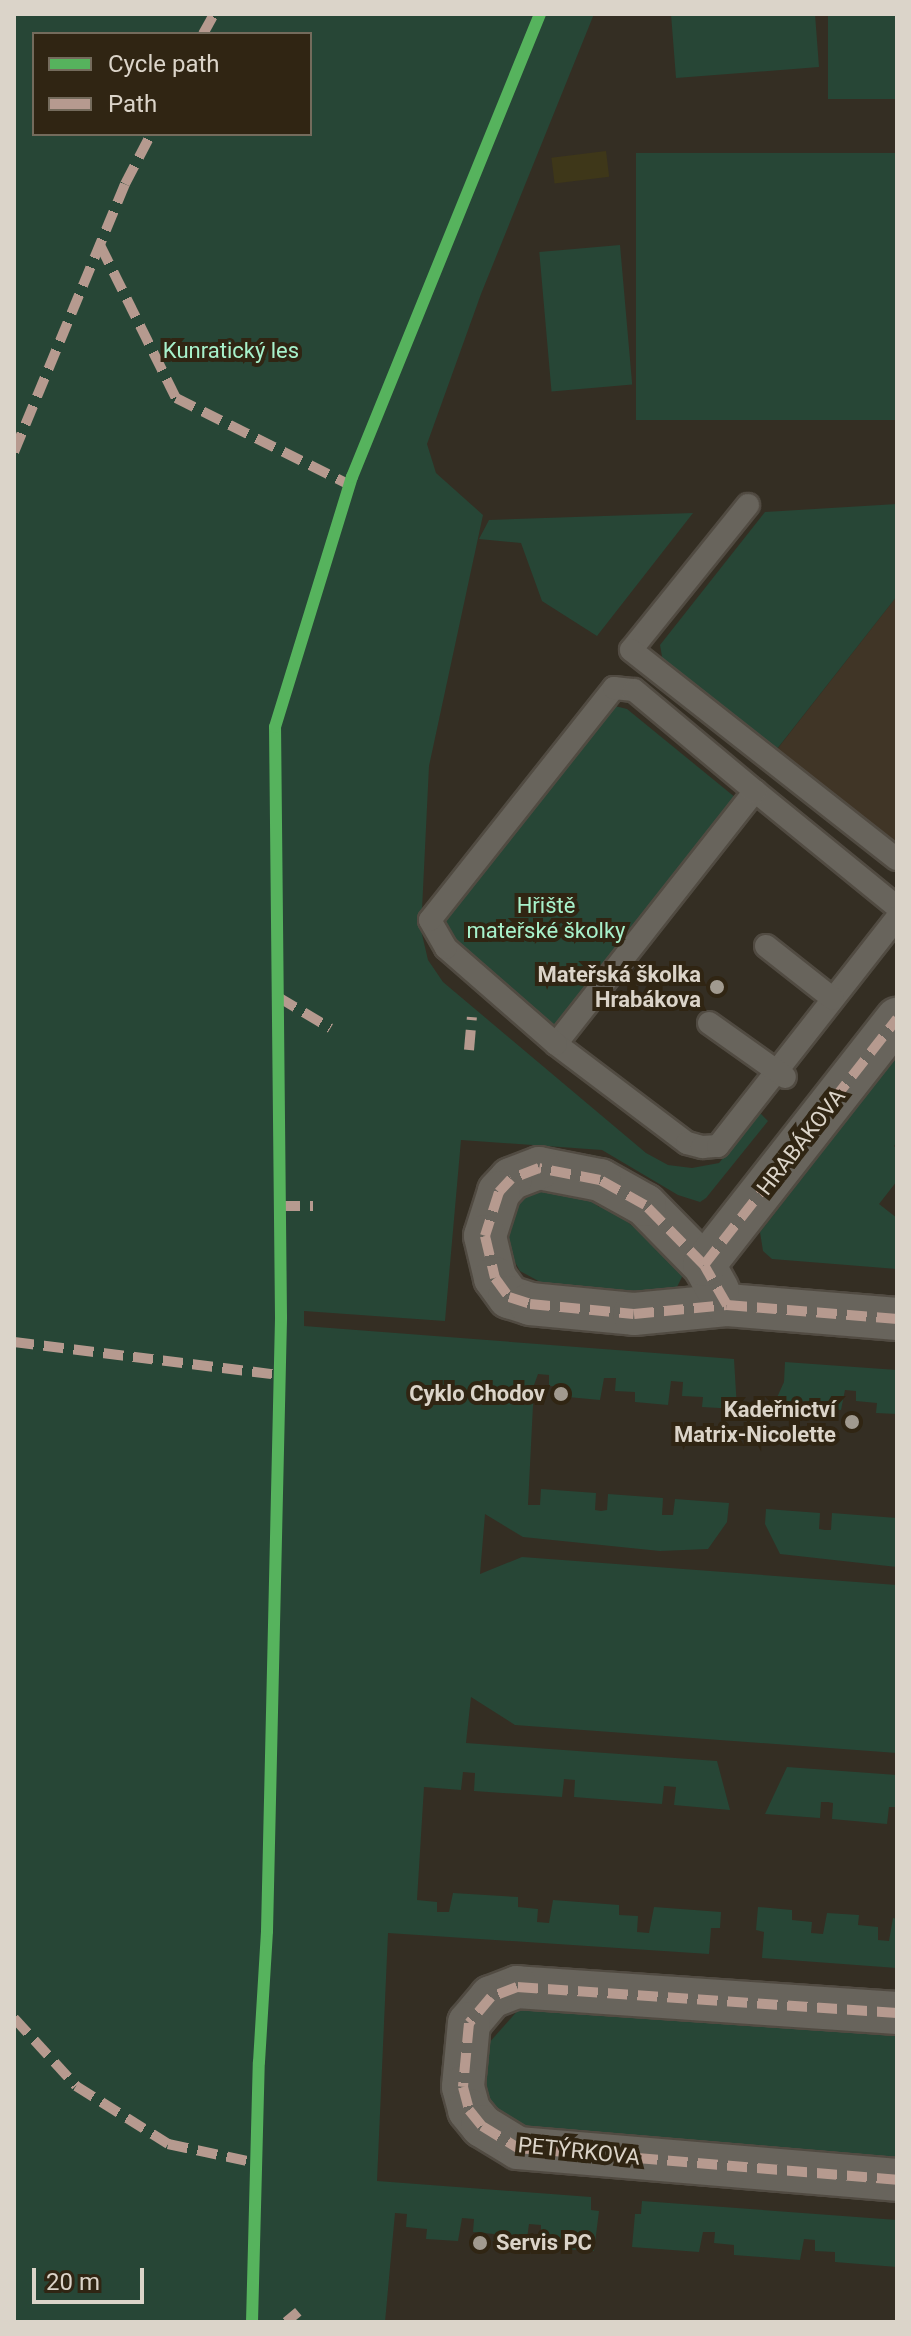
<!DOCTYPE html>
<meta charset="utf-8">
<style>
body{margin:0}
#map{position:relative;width:911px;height:2336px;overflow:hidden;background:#342e23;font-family:Roboto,sans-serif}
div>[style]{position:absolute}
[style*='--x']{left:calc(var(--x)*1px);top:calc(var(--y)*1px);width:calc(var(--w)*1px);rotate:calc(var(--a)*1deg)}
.commercial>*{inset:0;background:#403526}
.green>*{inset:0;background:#274636;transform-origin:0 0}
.sand>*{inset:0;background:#3e3719;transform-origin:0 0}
.roads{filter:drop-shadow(2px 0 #514b42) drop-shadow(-2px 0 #514b42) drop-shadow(0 2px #514b42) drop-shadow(0 -2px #514b42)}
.lane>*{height:22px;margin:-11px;padding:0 11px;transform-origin:11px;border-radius:11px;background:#68645c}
.street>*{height:42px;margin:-21px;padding:0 21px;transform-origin:21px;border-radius:21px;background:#68645c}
.quiet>*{height:10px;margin-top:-5px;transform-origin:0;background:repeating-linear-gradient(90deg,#b69a8f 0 20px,transparent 0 30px)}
.cycleway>*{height:12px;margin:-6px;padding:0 6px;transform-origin:6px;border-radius:6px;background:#56b35d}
.dots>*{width:22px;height:22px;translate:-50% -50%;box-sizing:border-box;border:4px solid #302513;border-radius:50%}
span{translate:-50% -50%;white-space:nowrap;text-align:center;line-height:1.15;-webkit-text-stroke:8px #302513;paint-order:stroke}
.park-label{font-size:22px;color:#a7f1cb}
.poi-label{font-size:22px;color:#dbd4c9;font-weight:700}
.right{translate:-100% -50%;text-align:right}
.left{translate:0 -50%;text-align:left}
.street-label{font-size:22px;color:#dbd4c9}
.frame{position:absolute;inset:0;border:16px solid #dbd4c9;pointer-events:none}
.legend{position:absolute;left:32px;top:32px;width:280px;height:104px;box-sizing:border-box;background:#302513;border:2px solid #746b5c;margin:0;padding:10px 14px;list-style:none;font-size:24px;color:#dbd4c9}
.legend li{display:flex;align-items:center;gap:16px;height:40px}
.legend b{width:40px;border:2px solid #746b5c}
.scale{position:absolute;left:32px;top:2268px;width:112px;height:36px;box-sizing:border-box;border:4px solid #dbd4c9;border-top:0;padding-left:10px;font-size:24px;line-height:28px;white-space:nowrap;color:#dbd4c9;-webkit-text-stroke:6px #302513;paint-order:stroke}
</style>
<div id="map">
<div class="commercial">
<i style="clip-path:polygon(897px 596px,897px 869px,764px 766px)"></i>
</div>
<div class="green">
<i style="clip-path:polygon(evenodd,14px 14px,594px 14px,481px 294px,427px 444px,436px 473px,483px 515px,429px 766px,421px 930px,428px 960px,443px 982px,646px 1153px,668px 1165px,692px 1168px,719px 1163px,760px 1113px,768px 1121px,706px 1198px,700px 1202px,678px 1195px,602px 1150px,461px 1140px,445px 1321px,304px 1311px,304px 1326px,734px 1359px,737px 1409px,702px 1407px,703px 1397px,682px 1396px,683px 1382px,671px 1381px,668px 1405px,635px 1402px,635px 1392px,615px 1391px,616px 1378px,604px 1378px,600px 1400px,568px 1397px,569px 1387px,549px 1386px,549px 1375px,538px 1374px,534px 1385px,528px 1505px,540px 1505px,541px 1489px,596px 1493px,595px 1510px,601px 1511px,607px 1510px,608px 1494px,663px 1498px,662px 1515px,673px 1515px,675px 1499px,729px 1503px,727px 1522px,708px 1549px,660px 1551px,523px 1537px,485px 1514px,480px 1574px,522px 1557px,897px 1585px,897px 1753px,515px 1725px,471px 1697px,466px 1743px,717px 1761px,730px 1810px,674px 1805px,676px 1787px,664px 1786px,662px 1804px,574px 1797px,575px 1780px,564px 1779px,562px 1797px,474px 1791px,475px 1773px,463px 1772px,461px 1790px,424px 1787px,417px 1900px,437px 1902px,437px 1912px,449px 1912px,453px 1893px,518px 1897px,518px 1907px,538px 1909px,537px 1922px,549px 1923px,553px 1900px,619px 1905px,619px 1915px,638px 1916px,637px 1932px,649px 1933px,654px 1907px,721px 1912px,720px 1928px,711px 1928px,709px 1954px,388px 1933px,377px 2181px,591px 2197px,591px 2210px,599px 2211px,594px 2251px,560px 2249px,561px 2239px,541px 2237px,541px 2225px,529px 2224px,526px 2246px,493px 2243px,494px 2234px,473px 2232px,474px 2219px,462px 2218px,458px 2241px,426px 2239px,427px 2229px,406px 2227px,407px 2214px,395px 2213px,385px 2322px,14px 2322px,14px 14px,34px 34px,310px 34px,310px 134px,34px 134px,34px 34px)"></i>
<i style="clip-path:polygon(671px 14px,815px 14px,819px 67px,676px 78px)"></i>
<i style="left:828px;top:14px;width:69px;height:85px"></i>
<i style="left:897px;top:153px;width:267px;height:261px;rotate:90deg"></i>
<i style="left:620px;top:245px;width:140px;height:81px;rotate:85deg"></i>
<i style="clip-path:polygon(897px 504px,897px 596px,773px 754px,664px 668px,660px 645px,765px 512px)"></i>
<i style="clip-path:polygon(693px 513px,597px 636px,542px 601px,521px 543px,479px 539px,489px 520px)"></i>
<i style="clip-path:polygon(615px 706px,627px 709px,736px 798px,555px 1030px,452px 943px,443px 922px)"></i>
<i style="clip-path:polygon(897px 1056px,897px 1142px,894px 1146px,897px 1149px,897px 1181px,879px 1204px,897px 1218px,897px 1269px,772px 1259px,763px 1251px,760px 1232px)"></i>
<i style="clip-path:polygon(540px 1188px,588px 1198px,599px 1207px,603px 1203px,675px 1259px,683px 1275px,675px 1291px,613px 1295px,613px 1289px,603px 1288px,603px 1295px,591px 1293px,590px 1287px,575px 1286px,574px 1292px,555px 1290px,520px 1271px,508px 1250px,505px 1230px,511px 1231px,514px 1217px,509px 1216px,521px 1200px)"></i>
<i style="clip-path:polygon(785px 1362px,897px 1370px,897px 1414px,876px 1413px,877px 1403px,856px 1401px,856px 1391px,845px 1390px,841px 1410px,774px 1404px,784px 1382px)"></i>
<i style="clip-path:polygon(766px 1509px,820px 1513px,819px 1529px,825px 1530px,831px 1530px,832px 1513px,897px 1518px,897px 1567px,780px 1554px,765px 1524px)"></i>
<i style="clip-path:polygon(787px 1767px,897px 1775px,897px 1807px,889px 1807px,887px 1824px,832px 1819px,833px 1803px,828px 1802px,821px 1802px,820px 1818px,765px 1814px)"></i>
<i style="clip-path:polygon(758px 1907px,792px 1910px,792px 1920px,812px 1922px,811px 1933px,823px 1934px,827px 1913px,859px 1915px,858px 1925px,878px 1927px,878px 1940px,889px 1941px,893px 1918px,897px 1919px,897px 1968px,762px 1958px,764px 1932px,756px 1930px)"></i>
<i style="clip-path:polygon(520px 2008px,897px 2025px,897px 2169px,541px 2142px,487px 2104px,482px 2068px,488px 2044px)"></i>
<i style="clip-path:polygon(642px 2201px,897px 2220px,897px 2267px,835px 2262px,835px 2252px,815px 2251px,815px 2240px,804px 2239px,800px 2260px,734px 2255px,734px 2245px,714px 2243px,715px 2232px,703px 2232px,699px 2252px,632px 2247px,635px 2214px,641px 2214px)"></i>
</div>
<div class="sand">
<i style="left:606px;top:151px;width:26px;height:55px;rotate:83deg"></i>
</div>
<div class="roads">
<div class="lane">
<i style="--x:748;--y:505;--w:186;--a:128.9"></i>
<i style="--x:631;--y:650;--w:338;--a:38.2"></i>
<i style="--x:897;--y:907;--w:183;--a:-140.8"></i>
<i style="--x:755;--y:791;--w:322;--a:128.2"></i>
<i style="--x:556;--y:1044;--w:164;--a:37.1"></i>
<i style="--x:687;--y:1143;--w:16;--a:15"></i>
<i style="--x:702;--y:1147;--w:16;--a:-4"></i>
<i style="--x:718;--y:1146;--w:290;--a:-51.9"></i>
<i style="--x:766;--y:946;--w:85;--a:38.3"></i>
<i style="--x:709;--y:1023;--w:93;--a:35.4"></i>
<i style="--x:556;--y:1044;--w:146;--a:-138.9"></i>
<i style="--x:446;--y:948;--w:32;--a:-120"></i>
<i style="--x:430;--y:920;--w:296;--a:-51.6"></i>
<i style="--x:614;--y:688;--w:20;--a:6"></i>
<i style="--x:634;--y:690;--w:158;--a:39.9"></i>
</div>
<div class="street">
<i style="--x:704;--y:1265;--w:84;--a:-134.5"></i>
<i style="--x:645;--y:1205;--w:51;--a:-150.9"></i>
<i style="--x:600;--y:1180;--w:62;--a:-168.9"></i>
<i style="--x:539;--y:1168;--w:30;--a:159"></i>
<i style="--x:511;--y:1179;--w:18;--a:133"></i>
<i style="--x:499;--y:1192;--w:46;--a:107.7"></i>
<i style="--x:485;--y:1236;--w:43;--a:76.6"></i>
<i style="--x:495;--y:1278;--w:24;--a:54"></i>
<i style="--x:509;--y:1297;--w:22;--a:18"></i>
<i style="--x:530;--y:1304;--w:104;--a:5.5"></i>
<i style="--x:634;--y:1314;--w:93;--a:-5.5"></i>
<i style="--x:727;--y:1305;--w:171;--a:4.7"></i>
<i style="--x:718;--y:1290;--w:29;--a:-119"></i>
<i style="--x:704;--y:1265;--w:313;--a:-51.9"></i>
<i style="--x:897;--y:2013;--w:381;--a:-176.1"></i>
<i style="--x:517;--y:1987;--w:28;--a:159"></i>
<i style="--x:491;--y:1997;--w:34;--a:130"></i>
<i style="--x:469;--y:2023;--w:64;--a:95.4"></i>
<i style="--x:463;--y:2087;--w:24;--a:75"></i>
<i style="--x:469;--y:2110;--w:21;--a:51"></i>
<i style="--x:482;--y:2126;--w:42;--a:31.4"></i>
<i style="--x:518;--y:2148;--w:380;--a:4.8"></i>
</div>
</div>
<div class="quiet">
<i style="--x:203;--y:34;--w:23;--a:-61"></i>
<i style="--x:100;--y:245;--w:171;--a:63.6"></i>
<i style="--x:176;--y:398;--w:195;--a:26.6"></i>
<i style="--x:14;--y:452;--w:290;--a:-67.5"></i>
<i style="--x:125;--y:184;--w:56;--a:-62.5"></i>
<i style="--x:278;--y:997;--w:61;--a:30.8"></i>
<i style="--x:469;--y:1050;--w:33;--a:-85"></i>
<i style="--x:280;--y:1206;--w:33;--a:0"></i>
<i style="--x:704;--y:1265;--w:84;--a:-134.5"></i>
<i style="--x:645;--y:1205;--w:51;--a:-150.9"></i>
<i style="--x:600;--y:1180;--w:62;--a:-168.9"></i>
<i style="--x:539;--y:1168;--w:30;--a:159"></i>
<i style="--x:511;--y:1179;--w:18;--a:133"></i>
<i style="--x:499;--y:1192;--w:46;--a:107.7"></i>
<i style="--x:485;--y:1236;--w:43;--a:76.6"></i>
<i style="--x:495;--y:1278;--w:24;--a:54"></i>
<i style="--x:509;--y:1297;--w:22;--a:18"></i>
<i style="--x:530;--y:1304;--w:104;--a:5.5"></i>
<i style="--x:634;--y:1314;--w:93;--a:-5.5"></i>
<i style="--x:727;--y:1305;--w:171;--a:4.7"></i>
<i style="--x:727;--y:1305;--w:46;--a:-119.9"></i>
<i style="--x:704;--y:1265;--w:313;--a:-51.9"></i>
<i style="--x:14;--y:1342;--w:266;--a:7.1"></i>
<i style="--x:897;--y:2013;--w:381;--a:-176.1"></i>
<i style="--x:517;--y:1987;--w:28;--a:159"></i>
<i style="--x:491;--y:1997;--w:34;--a:130"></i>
<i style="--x:469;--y:2023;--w:64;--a:95.4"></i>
<i style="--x:463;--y:2087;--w:24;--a:75"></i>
<i style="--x:469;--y:2110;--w:21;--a:51"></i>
<i style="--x:482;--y:2126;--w:42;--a:31.4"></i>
<i style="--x:518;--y:2148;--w:380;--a:4.8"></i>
<i style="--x:14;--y:2018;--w:92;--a:47.6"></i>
<i style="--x:76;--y:2086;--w:109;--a:32.2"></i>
<i style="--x:168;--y:2144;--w:91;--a:12.1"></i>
<i style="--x:286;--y:2322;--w:16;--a:-40"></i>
</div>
<div class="cycleway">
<i style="--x:252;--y:2322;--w:260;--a:-88.5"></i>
<i style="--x:259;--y:2062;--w:131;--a:-86.5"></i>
<i style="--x:267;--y:1931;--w:614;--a:-88.69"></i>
<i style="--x:281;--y:1317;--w:590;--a:-90.58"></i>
<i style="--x:275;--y:727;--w:262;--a:-72.9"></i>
<i style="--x:352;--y:477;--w:500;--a:-67.9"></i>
</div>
<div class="dots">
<i style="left:717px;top:987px;background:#a19a8f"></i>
<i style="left:561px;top:1394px;background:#a19a8f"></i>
<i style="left:852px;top:1422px;background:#a19a8f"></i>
<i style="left:480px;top:2243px;background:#a19a8f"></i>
</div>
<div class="park-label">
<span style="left:231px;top:351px">Kunratický les</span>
<span style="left:546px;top:918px">Hřiště<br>mateřské školky</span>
</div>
<div class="poi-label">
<span class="right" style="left:701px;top:987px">Mateřská školka<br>Hrabákova</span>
<span class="right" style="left:545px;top:1394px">Cyklo Chodov</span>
<span class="right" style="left:836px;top:1422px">Kadeřnictví<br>Matrix-Nicolette</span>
<span class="left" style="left:496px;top:2243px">Servis PC</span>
</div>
<div class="street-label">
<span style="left:801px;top:1142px;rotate:-52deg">HRABÁKOVA</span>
<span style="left:579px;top:2151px;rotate:6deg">PETÝRKOVA</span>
</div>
<div class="frame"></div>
<ul class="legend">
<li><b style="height:10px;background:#56b35d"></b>Cycle path</li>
<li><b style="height:10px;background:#b69a8f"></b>Path</li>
</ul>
<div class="scale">20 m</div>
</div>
